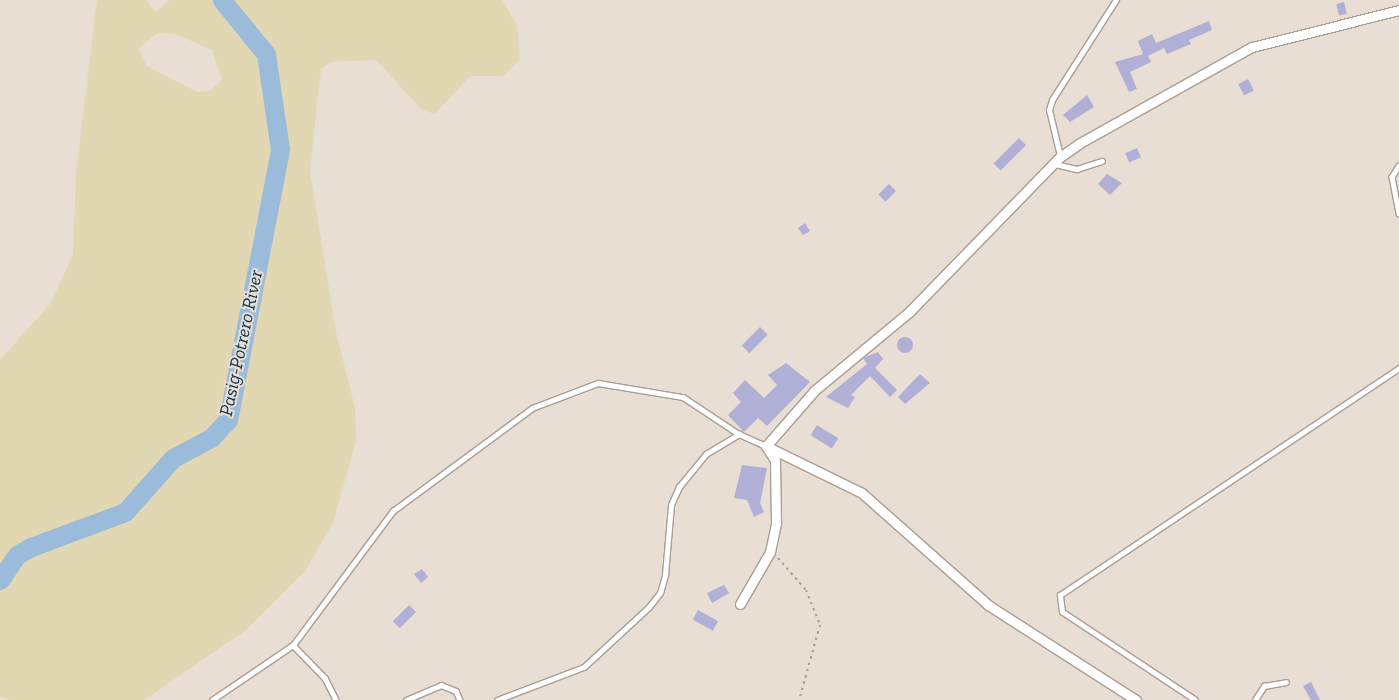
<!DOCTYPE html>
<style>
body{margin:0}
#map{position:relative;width:1399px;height:700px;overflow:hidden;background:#e9ded4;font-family:"Zilla Slab",serif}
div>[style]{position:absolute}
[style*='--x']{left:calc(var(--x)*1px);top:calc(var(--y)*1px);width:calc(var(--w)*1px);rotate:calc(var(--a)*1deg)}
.sand>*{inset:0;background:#e1d7b2}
.river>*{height:19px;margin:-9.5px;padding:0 9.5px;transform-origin:9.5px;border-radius:9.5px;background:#9abcda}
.building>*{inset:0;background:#b0afd6;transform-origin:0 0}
.round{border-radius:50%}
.path>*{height:2px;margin-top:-1px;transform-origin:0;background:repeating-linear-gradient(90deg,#a69d95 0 2.5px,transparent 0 6.5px)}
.roads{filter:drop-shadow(1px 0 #a89e94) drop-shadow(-1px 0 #a89e94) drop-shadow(0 1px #a89e94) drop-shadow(0 -1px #a89e94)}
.lane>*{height:4.5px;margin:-2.25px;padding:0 2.25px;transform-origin:2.25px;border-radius:2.25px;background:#fff}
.street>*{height:9px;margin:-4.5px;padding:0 4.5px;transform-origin:4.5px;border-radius:4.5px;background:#fff}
span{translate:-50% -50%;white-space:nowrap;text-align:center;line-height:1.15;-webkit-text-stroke:4px #e9ded4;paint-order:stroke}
.water-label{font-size:19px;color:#093350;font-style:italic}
</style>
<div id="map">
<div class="sand">
<i style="clip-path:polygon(evenodd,97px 0,146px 0,156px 12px,169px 0,502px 0,517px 25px,520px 59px,503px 76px,470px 76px,435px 114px,422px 110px,376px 60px,331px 62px,321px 69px,310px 171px,336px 332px,355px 408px,356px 441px,333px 523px,305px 571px,246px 630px,144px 700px,11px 700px,0 697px,0 360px,51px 303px,73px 254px,76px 172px,97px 0,158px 33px,175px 34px,212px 50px,222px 80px,210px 91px,197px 92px,147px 66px,138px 49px,158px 33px)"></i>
</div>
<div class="river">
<i style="--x:0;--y:580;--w:30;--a:-56"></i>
<i style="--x:17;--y:555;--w:16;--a:-30"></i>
<i style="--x:31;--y:547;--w:100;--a:-20.4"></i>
<i style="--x:125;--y:512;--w:72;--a:-48.4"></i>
<i style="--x:173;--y:458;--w:43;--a:-27.8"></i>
<i style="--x:211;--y:438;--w:25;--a:-47"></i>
<i style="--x:228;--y:420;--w:276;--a:-79.1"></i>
<i style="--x:280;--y:149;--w:96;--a:-98.4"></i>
<i style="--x:266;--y:54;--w:70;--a:-129.2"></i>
</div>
<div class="building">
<i style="left:1344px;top:2px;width:12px;height:8px;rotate:76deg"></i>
<i style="clip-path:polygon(1209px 21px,1212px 30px,1189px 40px,1191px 44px,1167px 54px,1164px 48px,1148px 56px,1151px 62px,1130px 72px,1137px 89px,1129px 92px,1115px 62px,1143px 54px,1138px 41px,1152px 34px,1156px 43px)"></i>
<i style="left:1248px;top:79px;width:13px;height:11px;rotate:63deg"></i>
<i style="clip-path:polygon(1087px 95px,1094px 107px,1070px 122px,1063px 115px)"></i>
<i style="left:1019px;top:138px;width:10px;height:36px;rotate:45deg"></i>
<i style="left:1137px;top:148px;width:10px;height:13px;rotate:66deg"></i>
<i style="clip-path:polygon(1107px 174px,1122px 183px,1110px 195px,1098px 184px)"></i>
<i style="left:889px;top:184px;width:10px;height:15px;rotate:45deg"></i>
<i style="clip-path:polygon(805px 223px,810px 231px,803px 235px,798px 228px)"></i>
<i style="left:760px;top:327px;width:11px;height:26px;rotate:45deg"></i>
<i class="round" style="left:897px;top:337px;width:16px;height:16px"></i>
<i style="clip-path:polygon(878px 352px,883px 359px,875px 368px,897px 390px,890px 397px,870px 376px,851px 395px,855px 397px,848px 408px,826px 397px,867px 364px,863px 358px)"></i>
<i style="clip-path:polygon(786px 363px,810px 382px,767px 426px,758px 418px,744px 432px,728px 415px,741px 402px,733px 393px,745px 380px,764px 398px,777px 385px,768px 375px)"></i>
<i style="clip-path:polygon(920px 374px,930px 383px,905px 404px,898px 397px)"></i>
<i style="left:817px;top:425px;width:25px;height:12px;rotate:32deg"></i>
<i style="clip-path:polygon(742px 465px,767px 468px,760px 503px,764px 512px,754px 517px,747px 500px,734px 498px)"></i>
<i style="clip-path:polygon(422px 569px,428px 577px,421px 583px,414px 574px)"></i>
<i style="clip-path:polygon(724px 585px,729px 593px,712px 603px,707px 593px)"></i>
<i style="left:409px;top:605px;width:10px;height:23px;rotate:45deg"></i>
<i style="left:698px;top:610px;width:23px;height:11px;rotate:29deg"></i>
<i style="clip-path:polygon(1311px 682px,1320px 700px,1311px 700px,1303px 686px)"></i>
</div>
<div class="path">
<i style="--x:778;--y:558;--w:43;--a:48.8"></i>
<i style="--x:806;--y:590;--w:38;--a:68"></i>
<i style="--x:820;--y:625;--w:78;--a:105.6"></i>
</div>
<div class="roads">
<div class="lane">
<i style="--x:1060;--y:156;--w:47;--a:-103.4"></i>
<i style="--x:1049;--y:110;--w:10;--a:-73"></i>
<i style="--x:1052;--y:100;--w:119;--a:-57.4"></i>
<i style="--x:1055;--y:164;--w:23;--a:13"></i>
<i style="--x:1077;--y:169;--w:26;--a:-18"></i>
<i style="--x:1399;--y:166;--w:13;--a:122"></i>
<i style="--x:1392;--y:177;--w:37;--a:79"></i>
<i style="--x:293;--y:645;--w:46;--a:45.9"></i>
<i style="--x:325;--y:678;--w:25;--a:63"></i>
<i style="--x:212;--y:700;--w:98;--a:-34.2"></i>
<i style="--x:293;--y:645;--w:167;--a:-53.3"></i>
<i style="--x:393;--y:511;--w:173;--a:-36.5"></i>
<i style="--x:532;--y:408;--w:71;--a:-20.7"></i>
<i style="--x:598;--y:383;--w:86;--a:9.4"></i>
<i style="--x:683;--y:397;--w:67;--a:33.5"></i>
<i style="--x:739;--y:434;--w:30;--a:24"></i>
<i style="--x:406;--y:700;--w:38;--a:-23"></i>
<i style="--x:441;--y:685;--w:16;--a:22"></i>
<i style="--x:456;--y:691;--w:10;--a:66"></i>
<i style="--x:497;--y:700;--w:93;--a:-20.8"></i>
<i style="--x:584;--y:667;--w:88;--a:-42.7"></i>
<i style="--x:649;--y:607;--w:18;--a:-52"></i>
<i style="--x:660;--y:593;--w:19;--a:-74"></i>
<i style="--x:665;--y:575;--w:70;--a:-85.1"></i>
<i style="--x:671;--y:505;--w:20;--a:-66"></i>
<i style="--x:679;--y:487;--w:43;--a:-50.7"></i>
<i style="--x:706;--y:454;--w:39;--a:-31"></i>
<i style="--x:1195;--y:700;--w:159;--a:-146.5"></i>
<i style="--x:1062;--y:612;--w:17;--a:-97"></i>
<i style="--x:1060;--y:595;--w:408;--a:-33.8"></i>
<i style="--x:1255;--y:700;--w:17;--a:-57"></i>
<i style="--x:1264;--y:686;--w:22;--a:-10"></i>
</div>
<div class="street">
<i style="--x:766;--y:446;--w:74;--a:-48.8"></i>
<i style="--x:815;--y:390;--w:124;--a:-39.7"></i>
<i style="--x:910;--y:311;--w:215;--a:-45.8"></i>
<i style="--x:1060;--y:157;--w:24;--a:-35"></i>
<i style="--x:1080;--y:143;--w:197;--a:-29.2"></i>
<i style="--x:1252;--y:47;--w:152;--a:-14.1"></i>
<i style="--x:766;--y:446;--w:107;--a:26.1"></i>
<i style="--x:862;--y:493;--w:169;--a:41.6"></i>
<i style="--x:988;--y:605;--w:176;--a:32.7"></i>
<i style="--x:740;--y:604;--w:60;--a:-60"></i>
<i style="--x:770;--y:552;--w:30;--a:-78"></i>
<i style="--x:776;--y:523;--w:63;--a:-90.9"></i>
<i style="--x:775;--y:460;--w:17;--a:-123"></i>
</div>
</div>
<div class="water-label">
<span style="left:241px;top:343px;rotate:-78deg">Pasig-Potrero River</span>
</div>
</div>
